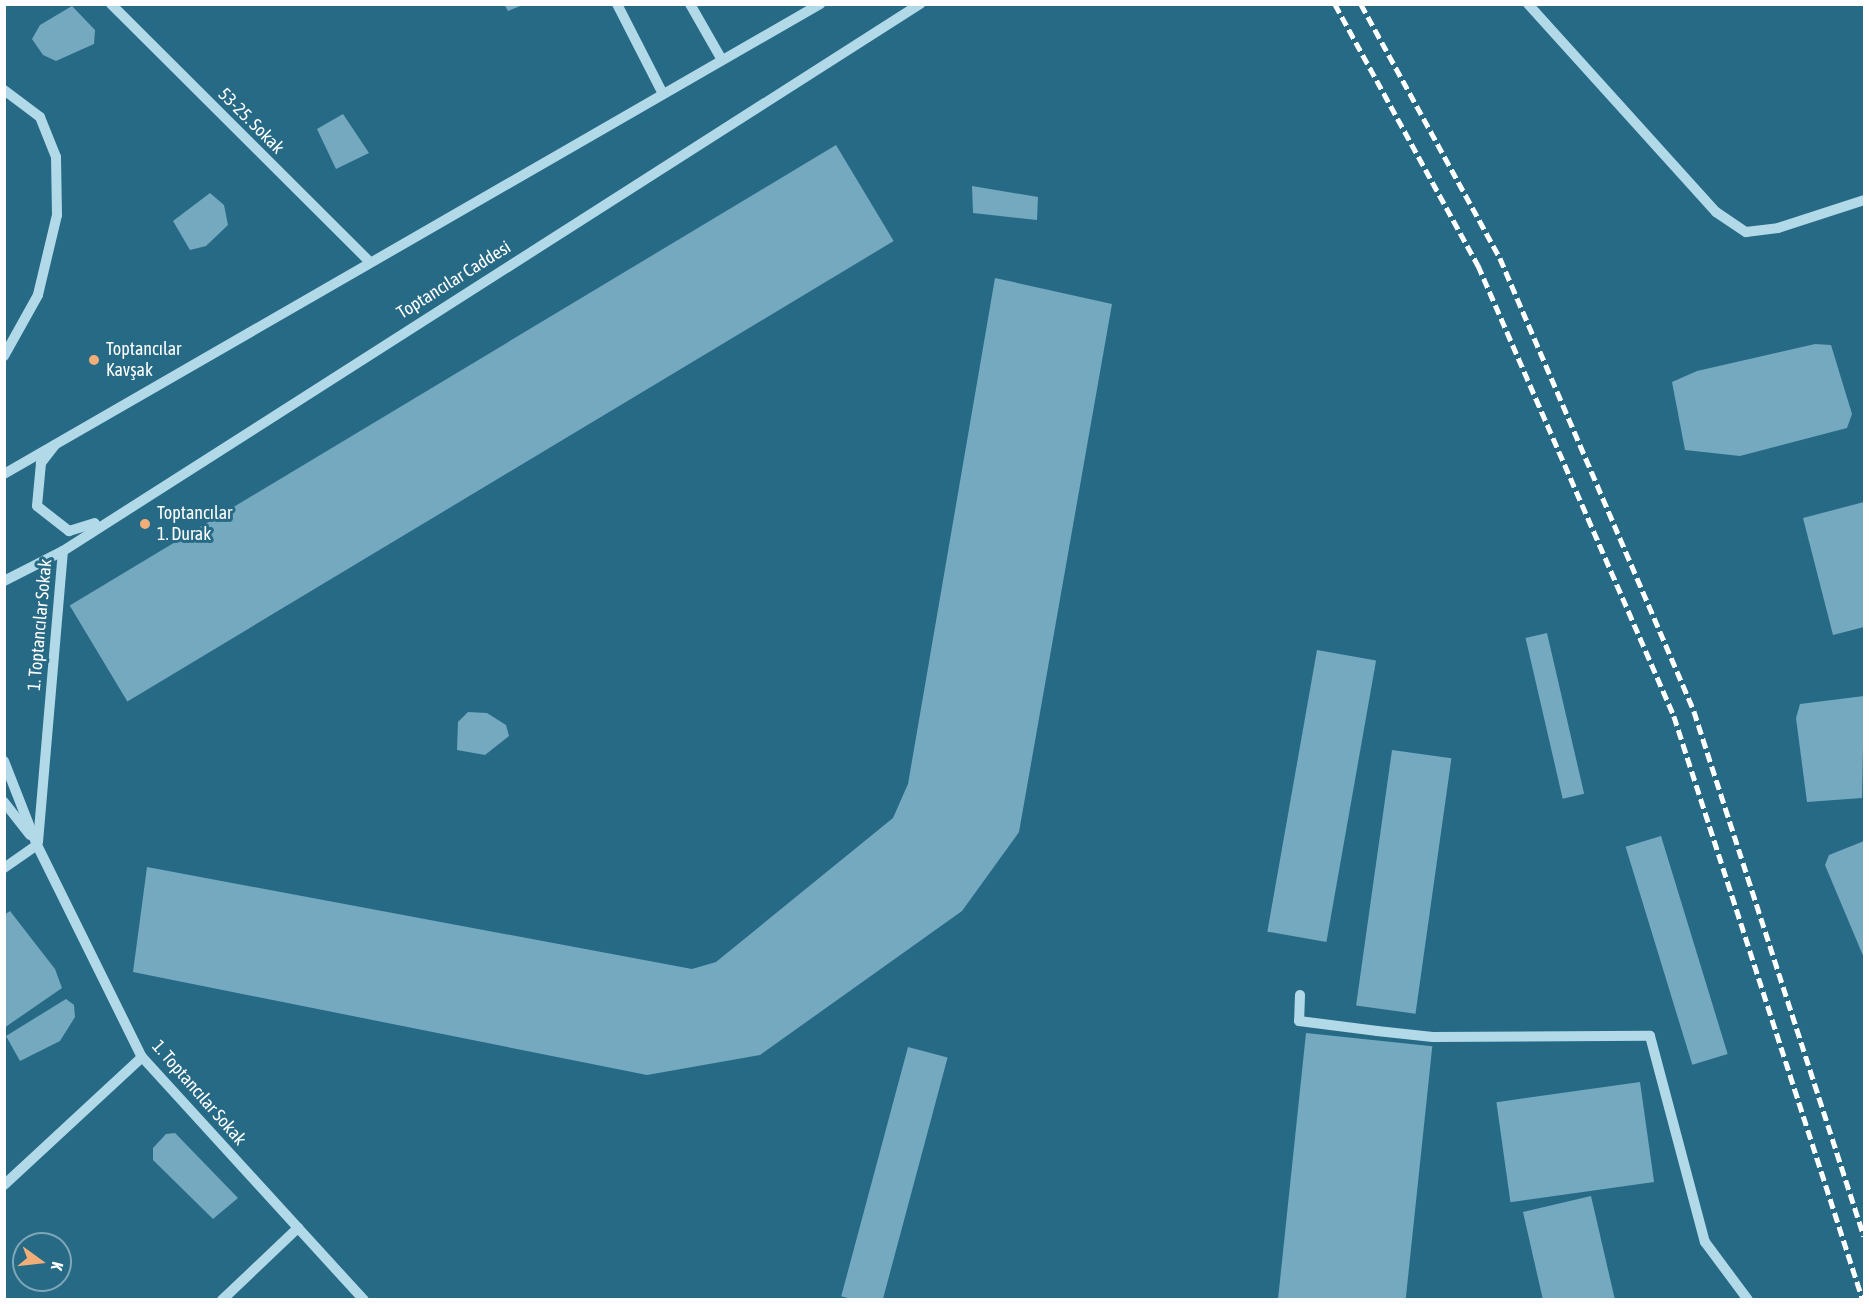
<!DOCTYPE html>
<meta charset="utf-8">
<style>
body{margin:0}
#map{position:relative;width:1869px;height:1304px;overflow:hidden;background:#276a86;font-family:"Asap Condensed",sans-serif}
div>[style]{position:absolute}
[style*='--x']{left:calc(var(--x)*1px);top:calc(var(--y)*1px);width:calc(var(--w)*1px);rotate:calc(var(--a)*1deg)}
.building>*{inset:0;background:#74a9bf;transform-origin:0 0}
.minor>*{height:10px;margin:-5px;padding:0 5px;transform-origin:5px;border-radius:5px;background:#b2d9e8}
.rail>*{height:4.5px;margin-top:-2.25px;transform-origin:0;background:repeating-linear-gradient(90deg,#fff 0 10px,transparent 0 14.5px)}
.dots>*{width:16px;height:16px;translate:-50% -50%;box-sizing:border-box;border:3px solid #276a86;border-radius:50%}
span{translate:-50% -50%;white-space:nowrap;text-align:center;line-height:1.15;-webkit-text-stroke:6px #276a86;paint-order:stroke}
.street-label{font-size:18px;color:#fff}
.poi-label{font-size:18px;color:#fff}
.left{translate:0 -50%;text-align:left}
.frame{position:absolute;inset:0;border:6px solid #fff;pointer-events:none}
.north{position:absolute;left:12px;top:1232px;width:60px;height:60px;box-sizing:border-box;background:#276a86;border:2px solid #7da6b6;border-radius:50%;rotate:105deg;font-size:16px;font-weight:700;line-height:24px;text-align:center;color:#fff}
.north::after{content:'';display:block;margin:auto;width:21px;height:27px;background:#f1ae78;clip-path:polygon(50% 0,100% 100%,50% 72%,0 100%)}
</style>
<div id="map">
<div class="building">
<i style="clip-path:polygon(504px 4px,525px 4px,508px 11px)"></i>
<i style="clip-path:polygon(72px 6px,95px 30px,94px 44px,56px 61px,43px 55px,32px 39px,40px 25px)"></i>
<i style="clip-path:polygon(343px 114px,369px 153px,336px 169px,317px 129px)"></i>
<i style="left:836px;top:145px;width:112px;height:894px;rotate:59deg"></i>
<i style="clip-path:polygon(972px 186px,1038px 197px,1037px 220px,973px 213px)"></i>
<i style="clip-path:polygon(210px 193px,224px 205px,228px 225px,206px 246px,190px 250px,173px 221px)"></i>
<i style="clip-path:polygon(995px 278px,1112px 304px,1019px 832px,962px 911px,760px 1055px,647px 1075px,133px 972px,147px 867px,692px 969px,716px 962px,893px 818px,908px 784px)"></i>
<i style="clip-path:polygon(1815px 344px,1831px 345px,1852px 414px,1847px 428px,1740px 456px,1685px 450px,1672px 382px,1697px 371px)"></i>
<i style="clip-path:polygon(1864px 502px,1864px 627px,1833px 635px,1803px 518px)"></i>
<i style="left:1547px;top:633px;width:165px;height:22px;rotate:77deg"></i>
<i style="left:1317px;top:650px;width:60px;height:286px;rotate:10deg"></i>
<i style="clip-path:polygon(1864px 696px,1862px 798px,1807px 802px,1796px 718px,1800px 704px)"></i>
<i style="clip-path:polygon(468px 712px,487px 713px,506px 725px,509px 736px,485px 755px,457px 750px,458px 722px)"></i>
<i style="left:1392px;top:750px;width:60px;height:258px;rotate:8deg"></i>
<i style="left:1661px;top:836px;width:228px;height:37px;rotate:73deg"></i>
<i style="clip-path:polygon(1864px 841px,1864px 958px,1825px 865px,1829px 855px)"></i>
<i style="clip-path:polygon(10px 911px,55px 969px,62px 988px,4px 1028px,4px 915px)"></i>
<i style="clip-path:polygon(66px 999px,74px 1005px,75px 1017px,60px 1041px,20px 1061px,6px 1036px)"></i>
<i style="left:1306px;top:1033px;width:127px;height:268px;rotate:6deg"></i>
<i style="left:908px;top:1047px;width:41px;height:258px;rotate:15deg"></i>
<i style="left:1640px;top:1082px;width:101px;height:145px;rotate:82deg"></i>
<i style="clip-path:polygon(175px 1133px,238px 1198px,213px 1219px,153px 1160px,153px 1148px,166px 1134px)"></i>
<i style="clip-path:polygon(1591px 1196px,1615px 1300px,1543px 1300px,1523px 1212px)"></i>
</div>
<div class="minor">
<i style="--x:111;--y:4;--w:364;--a:44.9"></i>
<i style="--x:617;--y:4;--w:101;--a:62.9"></i>
<i style="--x:690;--y:4;--w:64;--a:60.3"></i>
<i style="--x:1528;--y:4;--w:280;--a:47.9"></i>
<i style="--x:1716;--y:212;--w:36;--a:34"></i>
<i style="--x:1746;--y:232;--w:32;--a:-7"></i>
<i style="--x:1778;--y:228;--w:90;--a:-18"></i>
<i style="--x:4;--y:90;--w:45;--a:36.9"></i>
<i style="--x:40;--y:117;--w:43;--a:68.2"></i>
<i style="--x:56;--y:157;--w:58;--a:89"></i>
<i style="--x:57;--y:215;--w:82;--a:103.4"></i>
<i style="--x:38;--y:295;--w:70;--a:119.1"></i>
<i style="--x:55;--y:445;--w:23;--a:128"></i>
<i style="--x:41;--y:463;--w:43;--a:95.3"></i>
<i style="--x:37;--y:506;--w:41;--a:38"></i>
<i style="--x:69;--y:531;--w:27;--a:-17"></i>
<i style="--x:4;--y:474;--w:942;--a:-29.94"></i>
<i style="--x:4;--y:581;--w:66;--a:-27"></i>
<i style="--x:63;--y:551;--w:1017;--a:-32.55"></i>
<i style="--x:4;--y:761;--w:90;--a:68.6"></i>
<i style="--x:37;--y:845;--w:237;--a:63.7"></i>
<i style="--x:142;--y:1057;--w:329;--a:47.6"></i>
<i style="--x:4;--y:802;--w:42;--a:51.8"></i>
<i style="--x:38;--y:842;--w:292;--a:-85.1"></i>
<i style="--x:4;--y:868;--w:40;--a:-34.9"></i>
<i style="--x:1300;--y:995;--w:26;--a:92"></i>
<i style="--x:1299;--y:1021;--w:79;--a:7.3"></i>
<i style="--x:1377;--y:1031;--w:56;--a:6.1"></i>
<i style="--x:1433;--y:1037;--w:217;--a:-0.3"></i>
<i style="--x:1650;--y:1036;--w:213;--a:75.1"></i>
<i style="--x:1705;--y:1242;--w:72;--a:53.4"></i>
<i style="--x:4;--y:1185;--w:188;--a:-42.8"></i>
<i style="--x:222;--y:1300;--w:105;--a:-43.5"></i>
</div>
<div class="rail">
<i style="--x:1335;--y:4;--w:298;--a:61.3"></i>
<i style="--x:1478;--y:265;--w:492;--a:66.5"></i>
<i style="--x:1674;--y:716;--w:614;--a:72.07"></i>
<i style="--x:1361;--y:4;--w:290;--a:61.3"></i>
<i style="--x:1500;--y:258;--w:493;--a:66.8"></i>
<i style="--x:1694;--y:711;--w:552;--a:72.06"></i>
</div>
<div class="dots">
<i style="left:94px;top:360px;background:#f1ae78"></i>
<i style="left:145px;top:524px;background:#f1ae78"></i>
</div>
<div class="street-label">
<span style="left:251px;top:121px;rotate:45deg">53-25. Sokak</span>
<span style="left:454px;top:280px;rotate:-32deg">Toptancılar Caddesi</span>
<span style="left:40px;top:625px;rotate:-85deg">1. Toptancılar Sokak</span>
<span style="left:199px;top:1093px;rotate:49deg">1. Toptancılar Sokak</span>
</div>
<div class="poi-label">
<span class="left" style="left:106px;top:360px">Toptancılar<br>Kavşak</span>
<span class="left" style="left:157px;top:524px">Toptancılar<br>1. Durak</span>
</div>
<div class="frame"></div>
<div class="north">K</div>
</div>
